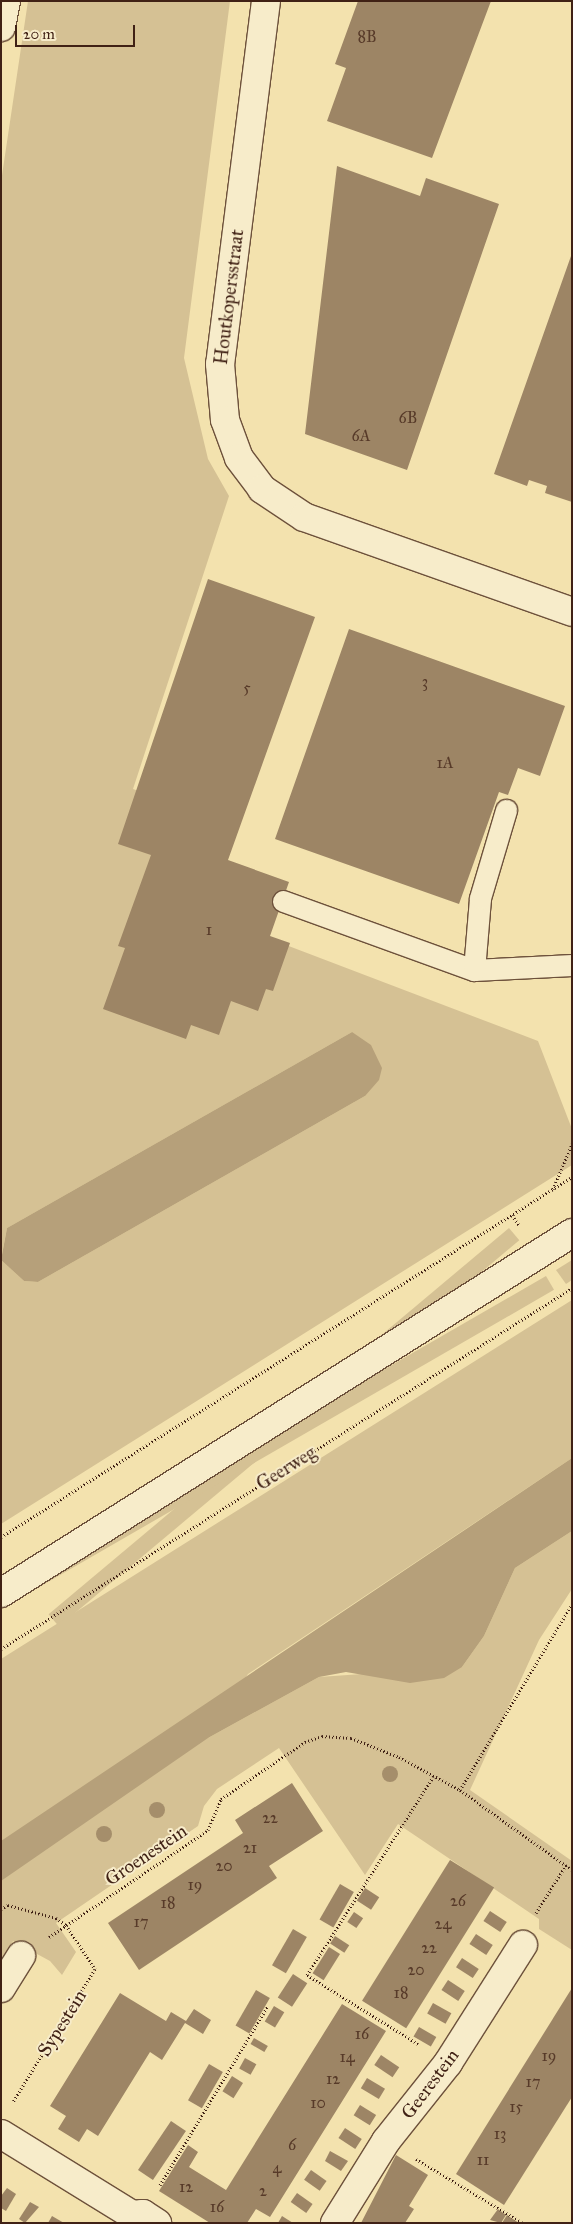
<!DOCTYPE html>
<style>
body{margin:0}
#map{position:relative;width:573px;height:2224px;overflow:hidden;background:#f3e2ae;font-family:"IM FELL Great Primer",serif}
div>[style]{position:absolute}
[style*='--x']{left:calc(var(--x)*1px);top:calc(var(--y)*1px);width:calc(var(--w)*1px);rotate:calc(var(--a)*1deg)}
.green>*{inset:0;background:#d5c194;transform-origin:0 0}
.water>*{inset:0;background:#b6a07a}
.building>*{inset:0;background:#9d8565;transform-origin:0 0}
.path>*{height:3px;margin-top:-1.5px;transform-origin:0;background:repeating-linear-gradient(90deg,#402115 0 1px,transparent 0 3.5px)}
.roads{filter:drop-shadow(1px 0 #6d513b) drop-shadow(-1px 0 #6d513b) drop-shadow(0 1px #6d513b) drop-shadow(0 -1px #6d513b)}
.service>*{height:21px;margin:-10.5px;padding:0 10.5px;transform-origin:10.5px;border-radius:10.5px;background:#f7ecca}
.minor>*{height:28px;margin:-14px;padding:0 14px;transform-origin:14px;border-radius:14px;background:#f7ecca}
.tertiary>*{height:28px;margin:-14px;padding:0 14px;transform-origin:14px;border-radius:14px;background:#f7ecca}
.secondary>*{height:28px;margin:-14px;padding:0 14px;transform-origin:14px;border-radius:14px;background:#f7ecca}
.trees>*{width:16px;height:16px;margin:-8px;border-radius:50%;background:#a58e6b}
span{translate:-50% -50%;white-space:nowrap;text-align:center;line-height:1.15;-webkit-text-stroke:4px #f7ecca;paint-order:stroke}
.number-label{font-size:16px;color:#573a29}
.number-label span{-webkit-text-stroke-width:0}
.street-label{font-size:19px;color:#402115}
.frame{position:absolute;inset:0;border:2px solid #402115;pointer-events:none}
.scale{position:absolute;left:15px;top:25px;width:120px;height:22px;box-sizing:border-box;border:2px solid #402115;border-top:0;padding-left:6px;font-size:15px;line-height:18px;white-space:nowrap;color:#402115;-webkit-text-stroke:4px #f7ecca;paint-order:stroke}
</style>
<div id="map">
<div class="green">
<i style="clip-path:polygon(28px 1px,230px 1px,184px 358px,208px 459px,229px 496px,133px 789px,170px 802px,265px 937px,538px 1041px,572px 1129px,572px 1165px,1px 1524px,1px 1260px,24px 1281px,38px 1282px,365px 1096px,352px 1032px,7px 1228px,1px 1259px,1px 182px)"></i>
<i style="left:509px;top:1228px;width:16px;height:601px;rotate:50deg"></i>
<i style="clip-path:polygon(572px 1260px,572px 1280px,566px 1284px,556px 1270px)"></i>
<i style="left:546px;top:1276px;width:16px;height:643px;rotate:60deg"></i>
<i style="clip-path:polygon(572px 1300px,572px 1458px,248px 1674px,208px 1738px,319px 1677px,462px 1667px,484px 1636px,515px 1568px,572px 1531px,572px 1589px,539px 1640px,470px 1790px,572px 1861px,572px 1950px,539px 1929px,539px 1919px,398px 1824px,365px 1875px,279px 1748px,217px 1789px,204px 1806px,198px 1826px,56px 1923px,76px 1952px,62px 1975px,50px 1961px,13px 1941px,1px 1959px,1px 1659px)"></i>
</div>
<div class="water">
<i style="clip-path:polygon(352px 1032px,371px 1045px,382px 1068px,379px 1080px,365px 1096px,38px 1282px,24px 1281px,1px 1260px,7px 1228px)"></i>
<i style="clip-path:polygon(572px 1458px,572px 1531px,515px 1568px,484px 1636px,462px 1667px,444px 1678px,410px 1683px,346px 1672px,319px 1677px,208px 1738px,1px 1881px,1px 1841px)"></i>
</div>
<div class="building">
<i style="clip-path:polygon(358px 1px,491px 1px,432px 158px,327px 121px,346px 68px,335px 64px)"></i>
<i style="clip-path:polygon(337px 166px,420px 196px,426px 178px,499px 204px,407px 470px,305px 434px)"></i>
<i style="clip-path:polygon(571px 256px,572px 256px,572px 502px,545px 493px,547px 486px,529px 480px,527px 486px,494px 474px)"></i>
<i style="clip-path:polygon(208px 579px,315px 617px,228px 860px,289px 882px,270px 936px,290px 943px,273px 991px,266px 989px,258px 1011px,231px 1001px,219px 1035px,191px 1025px,186px 1039px,103px 1009px,125px 948px,118px 946px,151px 855px,118px 844px)"></i>
<i style="clip-path:polygon(349px 629px,565px 706px,540px 776px,518px 768px,508px 795px,499px 792px,459px 904px,275px 839px)"></i>
<i style="clip-path:polygon(292px 1783px,323px 1831px,269px 1866px,277px 1878px,139px 1970px,108px 1923px,243px 1833px,235px 1820px)"></i>
<i style="left:450px;top:1860px;width:52px;height:166px;rotate:32deg"></i>
<i style="left:340px;top:1884px;width:16px;height:41px;rotate:30deg"></i>
<i style="left:365px;top:1888px;width:17px;height:15px;rotate:33deg"></i>
<i style="left:490px;top:1911px;width:20px;height:12px;rotate:33deg"></i>
<i style="left:354px;top:1912px;width:11px;height:12px;rotate:34deg"></i>
<i style="left:293px;top:1929px;width:16px;height:42px;rotate:30deg"></i>
<i style="left:476px;top:1934px;width:20px;height:12px;rotate:33deg"></i>
<i style="left:335px;top:1936px;width:17px;height:9px;rotate:33deg"></i>
<i style="left:329px;top:1947px;width:13px;height:31px;rotate:32deg"></i>
<i style="left:462px;top:1958px;width:20px;height:11px;rotate:33deg"></i>
<i style="left:293px;top:1974px;width:17px;height:28px;rotate:33deg"></i>
<i style="left:448px;top:1980px;width:20px;height:12px;rotate:33deg"></i>
<i style="clip-path:polygon(572px 1988px,572px 2097px,504px 2205px,456px 2174px)"></i>
<i style="left:256px;top:1990px;width:16px;height:41px;rotate:30deg"></i>
<i style="clip-path:polygon(120px 1993px,166px 2021px,171px 2012px,186px 2021px,194px 2009px,211px 2020px,203px 2034px,185px 2023px,162px 2060px,150px 2052px,98px 2136px,87px 2129px,79px 2142px,58px 2129px,66px 2116px,50px 2106px)"></i>
<i style="left:433px;top:2003px;width:21px;height:12px;rotate:29deg"></i>
<i style="clip-path:polygon(342px 2004px,386px 2031px,270px 2217px,256px 2209px,247px 2223px,210px 2223px,159px 2191px,188px 2145px,198px 2152px,189px 2167px,226px 2190px)"></i>
<i style="left:274px;top:2006px;width:12px;height:18px;rotate:31deg"></i>
<i style="left:419px;top:2027px;width:20px;height:11px;rotate:30deg"></i>
<i style="left:254px;top:2038px;width:16px;height:7px;rotate:30deg"></i>
<i style="left:381px;top:2055px;width:22px;height:12px;rotate:34deg"></i>
<i style="left:245px;top:2058px;width:13px;height:12px;rotate:29deg"></i>
<i style="left:209px;top:2064px;width:16px;height:42px;rotate:30deg"></i>
<i style="left:232px;top:2076px;width:13px;height:18px;rotate:32deg"></i>
<i style="left:367px;top:2078px;width:21px;height:12px;rotate:31deg"></i>
<i style="left:360px;top:2105px;width:19px;height:12px;rotate:32deg"></i>
<i style="left:171px;top:2121px;width:18px;height:59px;rotate:34deg"></i>
<i style="left:345px;top:2128px;width:20px;height:12px;rotate:33deg"></i>
<i style="clip-path:polygon(330px 2151px,348px 2161px,341px 2171px,325px 2161px)"></i>
<i style="clip-path:polygon(396px 2155px,428px 2175px,409px 2206px,414px 2209px,405px 2223px,361px 2223px)"></i>
<i style="left:311px;top:2170px;width:19px;height:12px;rotate:35deg"></i>
<i style="clip-path:polygon(7px 2188px,16px 2194px,6px 2211px,1px 2208px,1px 2196px)"></i>
<i style="left:297px;top:2193px;width:19px;height:11px;rotate:35deg"></i>
<i style="clip-path:polygon(30px 2202px,39px 2207px,25px 2223px,19px 2219px)"></i>
<i style="clip-path:polygon(498px 2209px,506px 2215px,501px 2223px,490px 2220px)"></i>
<i style="clip-path:polygon(507px 2215px,519px 2223px,502px 2223px)"></i>
<i style="clip-path:polygon(52px 2216px,64px 2223px,48px 2223px)"></i>
<i style="clip-path:polygon(282px 2216px,293px 2223px,278px 2223px)"></i>
</div>
<div class="path">
<i style="--x:553;--y:1189;--w:49;--a:-67.1"></i>
<i style="--x:512;--y:1215;--w:12;--a:55"></i>
<i style="--x:1;--y:1537;--w:675;--a:-32.23"></i>
<i style="--x:1;--y:1649;--w:676;--a:-32.3"></i>
<i style="--x:460;--y:1790;--w:217;--a:-58.9"></i>
<i style="--x:1;--y:1909;--w:8;--a:-30"></i>
<i style="--x:8;--y:1905;--w:50;--a:15.2"></i>
<i style="--x:56;--y:1918;--w:12;--a:35"></i>
<i style="--x:66;--y:1925;--w:53;--a:56.6"></i>
<i style="--x:95;--y:1969;--w:156;--a:121.7"></i>
<i style="--x:536;--y:1913;--w:57;--a:-58"></i>
<i style="--x:49;--y:1937;--w:192;--a:-33.9"></i>
<i style="--x:208;--y:1830;--w:34;--a:-67"></i>
<i style="--x:221;--y:1799;--w:102;--a:-34.2"></i>
<i style="--x:305;--y:1742;--w:18;--a:-19"></i>
<i style="--x:322;--y:1736;--w:29;--a:4"></i>
<i style="--x:351;--y:1738;--w:52;--a:21.6"></i>
<i style="--x:399;--y:1757;--w:69;--a:28.4"></i>
<i style="--x:460;--y:1790;--w:138;--a:35.5"></i>
<i style="--x:418;--y:2044;--w:131;--a:-148.1"></i>
<i style="--x:307;--y:1975;--w:235;--a:-57.5"></i>
<i style="--x:416;--y:2159;--w:125;--a:30.9"></i>
<i style="--x:160;--y:2185;--w:209;--a:-58.9"></i>
</div>
<div class="roads">
<div class="service">
<i style="--x:283;--y:901;--w:203;--a:19.9"></i>
<i style="--x:474;--y:970;--w:98;--a:-2.9"></i>
<i style="--x:474;--y:970;--w:72;--a:-85.2"></i>
<i style="--x:480;--y:898;--w:92;--a:-73.5"></i>
</div>
<div class="minor">
<i style="--x:266;--y:1;--w:366;--a:97.2"></i>
<i style="--x:220;--y:364;--w:56;--a:84.9"></i>
<i style="--x:225;--y:420;--w:40;--a:69.8"></i>
<i style="--x:239;--y:458;--w:39;--a:53"></i>
<i style="--x:262;--y:489;--w:50;--a:33.7"></i>
<i style="--x:304;--y:517;--w:284;--a:19.5"></i>
<i style="--x:1;--y:1988;--w:38;--a:-58"></i>
<i style="--x:1;--y:2134;--w:154;--a:31.7"></i>
<i style="--x:132;--y:2215;--w:11;--a:-5"></i>
<i style="--x:143;--y:2214;--w:17;--a:33"></i>
<i style="--x:335;--y:2223;--w:97;--a:-58.1"></i>
<i style="--x:386;--y:2141;--w:100;--a:-51.5"></i>
<i style="--x:448;--y:2063;--w:140;--a:-57.6"></i>
</div>
<div class="tertiary">
<i style="--x:1;--y:27;--w:26;--a:-79"></i>
</div>
<div class="secondary">
<i style="--x:1;--y:1593;--w:675;--a:-32.23"></i>
</div>
</div>
<div class="trees">
<i style="left:390px;top:1774px"></i>
<i style="left:157px;top:1810px"></i>
<i style="left:104px;top:1834px"></i>
</div>
<div class="number-label">
<span style="left:367px;top:37px">8B</span>
<span style="left:408px;top:418px">6B</span>
<span style="left:361px;top:436px">6A</span>
<span style="left:425px;top:682px">3</span>
<span style="left:247px;top:688px">5</span>
<span style="left:445px;top:763px">1A</span>
<span style="left:209px;top:930px">1</span>
<span style="left:270px;top:1818px">22</span>
<span style="left:250px;top:1848px">21</span>
<span style="left:224px;top:1866px">20</span>
<span style="left:195px;top:1885px">19</span>
<span style="left:458px;top:1901px">26</span>
<span style="left:168px;top:1903px">18</span>
<span style="left:141px;top:1922px">17</span>
<span style="left:443px;top:1924px">24</span>
<span style="left:429px;top:1948px">22</span>
<span style="left:416px;top:1970px">20</span>
<span style="left:401px;top:1993px">18</span>
<span style="left:362px;top:2034px">16</span>
<span style="left:549px;top:2056px">19</span>
<span style="left:347px;top:2057px">14</span>
<span style="left:333px;top:2079px">12</span>
<span style="left:533px;top:2082px">17</span>
<span style="left:318px;top:2103px">10</span>
<span style="left:516px;top:2107px">15</span>
<span style="left:500px;top:2134px">13</span>
<span style="left:292px;top:2145px">6</span>
<span style="left:483px;top:2160px">11</span>
<span style="left:277px;top:2168px">4</span>
<span style="left:186px;top:2187px">12</span>
<span style="left:263px;top:2191px">2</span>
<span style="left:217px;top:2207px">16</span>
</div>
<div class="street-label">
<span style="left:229px;top:297px;rotate:-83deg">Houtkopersstraat</span>
<span style="left:286px;top:1468px;rotate:-32deg">Geerweg</span>
<span style="left:146px;top:1855px;rotate:-34deg">Groenestein</span>
<span style="left:62px;top:2023px;rotate:-58deg">Sypestein</span>
<span style="left:430px;top:2084px;rotate:-53deg">Geerestein</span>
</div>
<div class="frame"></div>
<div class="scale">20 m</div>
</div>
